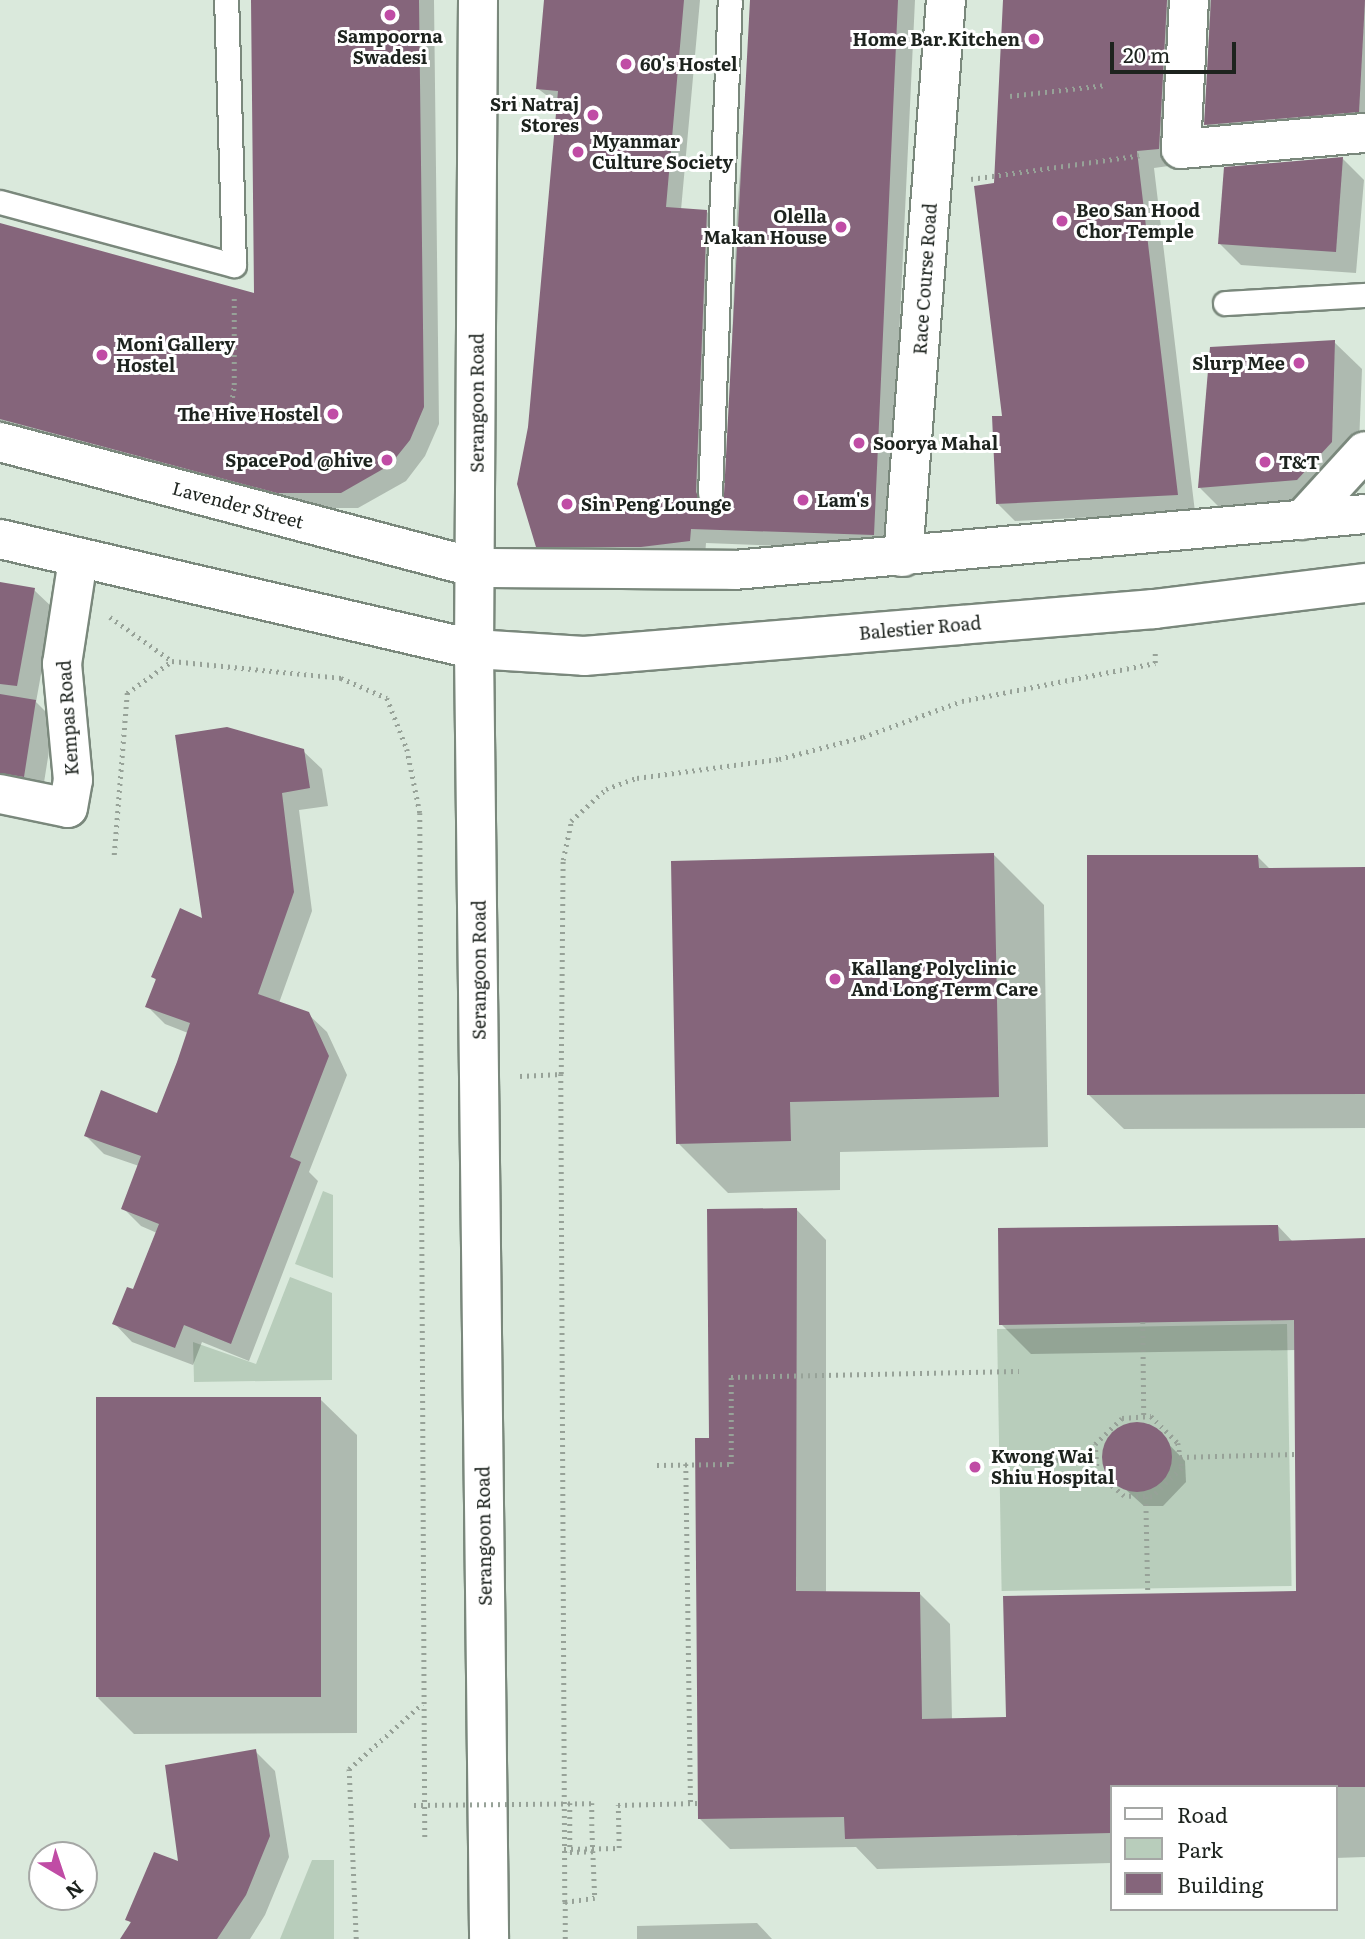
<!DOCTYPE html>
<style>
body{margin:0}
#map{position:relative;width:1365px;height:1939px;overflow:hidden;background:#dae9dc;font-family:Literata,serif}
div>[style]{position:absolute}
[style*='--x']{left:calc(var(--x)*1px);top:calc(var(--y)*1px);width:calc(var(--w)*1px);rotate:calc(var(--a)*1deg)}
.green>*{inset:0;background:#b8cdbb;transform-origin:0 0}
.shadow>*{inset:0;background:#0003}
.building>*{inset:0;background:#85657b;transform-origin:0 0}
.round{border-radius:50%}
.path>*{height:4.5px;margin-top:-2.25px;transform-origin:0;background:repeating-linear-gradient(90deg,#97a298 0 2px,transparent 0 7px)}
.roads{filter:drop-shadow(2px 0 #7a887c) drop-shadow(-2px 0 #7a887c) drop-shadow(0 2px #7a887c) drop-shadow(0 -2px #7a887c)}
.service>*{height:23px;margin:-11.5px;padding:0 11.5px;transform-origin:11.5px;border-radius:11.5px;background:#fff}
.minor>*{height:38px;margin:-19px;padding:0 19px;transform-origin:19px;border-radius:19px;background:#fff}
.tertiary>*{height:38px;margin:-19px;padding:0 19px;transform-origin:19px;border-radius:19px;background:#fff}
.primary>*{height:38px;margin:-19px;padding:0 19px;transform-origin:19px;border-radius:19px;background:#fff}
.path-bridge>*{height:4.5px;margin-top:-2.25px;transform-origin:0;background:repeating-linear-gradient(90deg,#97a298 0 2px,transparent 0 7px)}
.dots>*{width:19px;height:19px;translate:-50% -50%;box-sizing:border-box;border:4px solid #fff;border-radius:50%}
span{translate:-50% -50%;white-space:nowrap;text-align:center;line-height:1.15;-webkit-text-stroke:6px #fff;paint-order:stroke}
.poi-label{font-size:18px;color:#1d231e;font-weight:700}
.right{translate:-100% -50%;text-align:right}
.left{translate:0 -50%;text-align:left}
.street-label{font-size:18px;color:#1d231e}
.legend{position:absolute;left:1110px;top:1785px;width:228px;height:126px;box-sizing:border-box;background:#fff;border:2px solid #a5a7a5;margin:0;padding:9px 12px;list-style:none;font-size:21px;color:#1d231e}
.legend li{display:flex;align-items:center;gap:14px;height:35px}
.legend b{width:35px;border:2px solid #a5a7a5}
.north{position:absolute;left:28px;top:1841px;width:70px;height:70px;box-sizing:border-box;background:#fff;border:2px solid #a5a7a5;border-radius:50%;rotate:141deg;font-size:19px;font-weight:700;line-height:28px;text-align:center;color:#1d231e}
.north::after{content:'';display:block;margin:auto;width:24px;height:32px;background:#c04ca5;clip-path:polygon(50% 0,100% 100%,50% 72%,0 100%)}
.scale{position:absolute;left:1110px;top:42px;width:126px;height:32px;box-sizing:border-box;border:4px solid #1d231e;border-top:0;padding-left:9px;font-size:21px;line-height:24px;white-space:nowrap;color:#1d231e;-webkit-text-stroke:5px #fff;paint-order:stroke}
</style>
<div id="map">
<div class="green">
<i style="clip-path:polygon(323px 1191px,333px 1195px,333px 1278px,295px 1264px)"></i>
<i style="clip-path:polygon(290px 1277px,332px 1293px,332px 1380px,194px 1382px,193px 1342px,256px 1364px)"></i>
<i style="left:1287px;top:1324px;width:262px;height:290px;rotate:89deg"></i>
<i style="clip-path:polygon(312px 1860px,334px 1860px,334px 1939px,280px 1939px)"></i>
</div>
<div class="shadow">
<i style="clip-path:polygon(252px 0,434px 0,439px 424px,425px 456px,406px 481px,358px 508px,295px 508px,0 431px,0 227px,256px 296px)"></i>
<i style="clip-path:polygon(545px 0,700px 0,681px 210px,707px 212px,722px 228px,711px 508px,718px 507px,726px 494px,737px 213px,753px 0,915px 0,889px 550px,706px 543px,705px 556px,554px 561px,538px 546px,529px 428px,558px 104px,537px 88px)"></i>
<i style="clip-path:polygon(1005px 0,1194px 0,1176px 165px,1154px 168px,1195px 512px,1015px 521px,998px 504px,1004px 418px,995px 185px)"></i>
<i style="clip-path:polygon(1210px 0,1365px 0,1365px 129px,1223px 141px,1206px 124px)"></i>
<i style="clip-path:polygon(1343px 159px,1364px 180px,1356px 273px,1241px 265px,1220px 244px)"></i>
<i style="clip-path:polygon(1334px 342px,1362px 369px,1358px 469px,1324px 506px,1227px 515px,1200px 488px)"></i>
<i style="clip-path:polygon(0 584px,34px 590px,53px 608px,36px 702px,54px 720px,42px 795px,0 790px)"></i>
<i style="clip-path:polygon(303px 751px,322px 769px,328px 806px,299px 810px,312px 911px,279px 1003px,308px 1014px,327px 1032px,347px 1075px,309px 1172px,318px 1181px,249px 1361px,202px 1342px,193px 1365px,132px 1342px,114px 1323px,134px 1292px,157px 1233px,141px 1226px,123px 1208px,139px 1166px,104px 1154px,86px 1136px,158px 1115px,188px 1033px,165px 1024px,147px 1006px,157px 981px,153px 977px,205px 921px)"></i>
<i style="clip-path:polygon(994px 855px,1044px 905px,1048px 1147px,840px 1152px,840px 1190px,728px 1193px,678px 1143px)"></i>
<i style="clip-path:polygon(1257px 856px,1271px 870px,1365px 869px,1365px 1128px,1124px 1129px,1089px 1095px)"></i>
<i style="clip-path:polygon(796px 1209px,826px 1240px,826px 1593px,920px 1594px,950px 1624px,952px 1720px,1007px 1719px,1298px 1592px,1296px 1350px,1031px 1354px,1001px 1324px,1278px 1226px,1293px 1242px,1365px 1240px,1365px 1857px,1335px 1858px,1335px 1787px,1111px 1787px,1111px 1863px,877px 1869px,856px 1847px,730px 1849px,699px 1818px,711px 1439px)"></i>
<i style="clip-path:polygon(320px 1399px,357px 1435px,357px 1733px,134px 1734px,98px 1698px)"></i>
<i style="clip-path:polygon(1149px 1424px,1185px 1461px,1186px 1482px,1163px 1506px,1144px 1506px,1105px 1471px,1104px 1446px,1125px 1425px)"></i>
<i style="clip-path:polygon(255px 1751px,275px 1771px,289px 1857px,265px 1915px,250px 1939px,126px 1939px,132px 1924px,128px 1920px,180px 1864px)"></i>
<i style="clip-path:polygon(757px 1923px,772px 1939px,637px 1939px,637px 1926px)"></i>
</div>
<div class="building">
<i style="clip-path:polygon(251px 0,419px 0,424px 407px,410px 440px,390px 465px,341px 493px,277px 493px,0 419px,0 223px,254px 293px)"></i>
<i style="clip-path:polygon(544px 0,684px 0,666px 207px,707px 210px,696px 492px,702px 504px,710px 507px,721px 501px,724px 494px,750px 0,898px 0,874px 535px,691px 529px,690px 541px,641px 547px,536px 547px,517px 484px,528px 427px,558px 91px,536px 89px)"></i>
<i style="clip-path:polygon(1003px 0,1167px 0,1159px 149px,1137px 151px,1178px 495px,996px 504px,992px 416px,1002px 416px,974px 186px,994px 183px)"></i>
<i style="clip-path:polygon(1211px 0,1365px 0,1359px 112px,1204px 125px)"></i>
<i style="clip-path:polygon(1343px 157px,1336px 252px,1218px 244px,1224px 167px)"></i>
<i style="clip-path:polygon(1335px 340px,1332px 442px,1297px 480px,1198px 488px,1210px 347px)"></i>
<i style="clip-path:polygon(0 582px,35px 588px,17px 686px,0 684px)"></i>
<i style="clip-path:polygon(0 694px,36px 700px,24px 777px,0 773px)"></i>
<i style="clip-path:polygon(227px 727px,304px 749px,310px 788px,282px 793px,294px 892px,258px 994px,309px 1012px,329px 1056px,290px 1157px,301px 1162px,231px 1344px,184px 1325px,175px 1348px,112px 1324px,127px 1287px,133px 1289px,159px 1224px,121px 1209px,141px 1156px,84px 1136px,101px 1090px,157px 1113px,177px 1062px,190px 1023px,145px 1007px,156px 979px,151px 977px,180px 908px,202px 918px,175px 735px)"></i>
<i style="clip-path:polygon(994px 853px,999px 1097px,790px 1102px,791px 1141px,676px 1144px,671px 861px)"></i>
<i style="clip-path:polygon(1087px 855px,1258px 855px,1259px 868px,1365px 867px,1365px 1094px,1087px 1095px)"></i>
<i style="clip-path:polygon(797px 1208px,796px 1591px,920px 1592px,922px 1719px,1006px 1717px,1003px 1596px,1296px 1591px,1294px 1320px,999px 1325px,998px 1228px,1278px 1225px,1279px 1241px,1365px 1238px,1365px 1787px,1111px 1787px,1111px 1833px,845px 1839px,844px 1817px,698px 1819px,695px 1438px,709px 1438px,707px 1209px)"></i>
<i style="left:321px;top:1397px;width:300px;height:225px;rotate:90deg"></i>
<i class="round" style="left:1102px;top:1422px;width:70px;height:70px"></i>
<i style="clip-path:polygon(256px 1749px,270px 1836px,246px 1895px,217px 1939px,120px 1939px,131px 1922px,125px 1920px,154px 1852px,178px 1861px,165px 1765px)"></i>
</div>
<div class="path">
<i style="--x:1010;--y:96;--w:97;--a:-6.5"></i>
<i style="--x:971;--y:179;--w:173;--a:-8"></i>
<i style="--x:229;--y:418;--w:33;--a:-81"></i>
<i style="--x:234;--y:385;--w:88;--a:-90"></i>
<i style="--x:110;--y:617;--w:76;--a:35.4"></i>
<i style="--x:114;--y:855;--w:163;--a:-85.4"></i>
<i style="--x:127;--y:693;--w:55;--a:-35.4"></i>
<i style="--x:172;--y:661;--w:170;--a:5.7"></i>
<i style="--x:341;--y:678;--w:50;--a:23.5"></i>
<i style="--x:387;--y:698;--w:55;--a:68.6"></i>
<i style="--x:407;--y:749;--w:65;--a:78.5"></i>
<i style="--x:420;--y:813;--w:1027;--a:89.72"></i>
<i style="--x:561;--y:1074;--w:828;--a:89.72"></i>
<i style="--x:520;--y:1076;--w:41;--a:-2.8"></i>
<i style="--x:561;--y:1074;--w:214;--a:-89.5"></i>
<i style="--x:563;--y:860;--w:40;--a:-78"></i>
<i style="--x:571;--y:821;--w:47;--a:-42.4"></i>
<i style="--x:606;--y:789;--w:33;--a:-20"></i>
<i style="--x:637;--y:778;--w:143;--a:-7.6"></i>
<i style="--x:779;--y:759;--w:87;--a:-14.7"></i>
<i style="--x:863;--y:737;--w:105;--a:-20"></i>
<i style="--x:962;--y:701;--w:197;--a:-11.1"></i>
<i style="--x:1155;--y:663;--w:14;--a:-90"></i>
<i style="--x:1143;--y:1322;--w:95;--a:89.4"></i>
<i style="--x:1151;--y:1416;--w:38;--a:45"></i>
<i style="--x:1178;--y:1443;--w:25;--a:81"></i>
<i style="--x:1182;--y:1468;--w:42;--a:136"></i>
<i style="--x:1152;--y:1497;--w:28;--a:-178"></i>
<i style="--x:1124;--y:1496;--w:35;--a:-140"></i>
<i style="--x:1097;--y:1473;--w:29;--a:-94"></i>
<i style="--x:1095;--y:1444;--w:37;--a:-44"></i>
<i style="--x:1122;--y:1418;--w:29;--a:-4"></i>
<i style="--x:1180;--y:1457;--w:115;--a:-1.5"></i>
<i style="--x:1021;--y:1461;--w:75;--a:-1.5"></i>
<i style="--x:686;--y:1464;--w:339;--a:89.2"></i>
<i style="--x:657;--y:1465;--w:74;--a:-0.8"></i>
<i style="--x:731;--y:1464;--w:87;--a:-90"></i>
<i style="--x:731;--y:1377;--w:288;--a:-1.2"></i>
<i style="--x:1146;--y:1497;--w:97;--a:88.8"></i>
<i style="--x:592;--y:1824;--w:24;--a:88"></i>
<i style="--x:564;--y:1849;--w:55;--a:-1"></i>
<i style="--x:619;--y:1848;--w:43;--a:-91.3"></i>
<i style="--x:618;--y:1805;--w:79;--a:-1.5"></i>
<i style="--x:356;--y:1939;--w:170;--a:-92.4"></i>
<i style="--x:349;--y:1769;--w:98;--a:-41.7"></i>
<i style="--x:565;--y:1939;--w:37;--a:-90"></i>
<i style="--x:565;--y:1902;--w:30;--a:-8"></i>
</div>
<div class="roads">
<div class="service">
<i style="--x:0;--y:202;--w:242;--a:15.1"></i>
<i style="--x:234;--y:265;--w:265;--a:-91.7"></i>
<i style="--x:1225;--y:303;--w:140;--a:-3.3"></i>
<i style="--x:710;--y:493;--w:493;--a:-87.7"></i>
</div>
<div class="minor">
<i style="--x:1189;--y:0;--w:149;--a:93.1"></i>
<i style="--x:1181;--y:149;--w:185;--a:-5"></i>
<i style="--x:903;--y:557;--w:559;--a:-85.59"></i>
<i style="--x:0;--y:794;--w:69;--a:11.6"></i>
<i style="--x:68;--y:808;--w:28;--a:-80"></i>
<i style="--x:73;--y:780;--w:117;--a:-95.4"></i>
<i style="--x:62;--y:664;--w:106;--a:-81.3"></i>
</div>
<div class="tertiary">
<i style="--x:1302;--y:520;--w:93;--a:-47.6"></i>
</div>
<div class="primary">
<i style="--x:478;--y:0;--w:649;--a:90.35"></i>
<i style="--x:474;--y:649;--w:1290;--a:89.33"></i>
<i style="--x:0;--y:442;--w:492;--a:14.8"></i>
<i style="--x:476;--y:568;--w:258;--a:0.4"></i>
<i style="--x:734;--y:570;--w:633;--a:-5.07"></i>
<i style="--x:0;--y:539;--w:487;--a:13.1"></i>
<i style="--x:474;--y:649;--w:110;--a:3.6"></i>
<i style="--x:584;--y:656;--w:572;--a:-4.71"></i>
<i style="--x:1154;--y:609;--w:213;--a:-7"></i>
</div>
</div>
<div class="path-bridge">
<i style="--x:570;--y:1803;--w:49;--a:90"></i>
<i style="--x:570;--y:1852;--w:23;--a:-2"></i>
<i style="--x:593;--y:1851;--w:47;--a:87.6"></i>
<i style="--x:414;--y:1805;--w:178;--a:-0.6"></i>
<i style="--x:592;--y:1803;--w:21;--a:90"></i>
</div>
<div class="dots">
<i style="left:390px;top:15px;background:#c04ca5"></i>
<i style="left:1034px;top:39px;background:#c04ca5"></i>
<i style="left:626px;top:64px;background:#c04ca5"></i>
<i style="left:593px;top:115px;background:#c04ca5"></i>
<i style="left:578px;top:152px;background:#c04ca5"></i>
<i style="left:1062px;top:221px;background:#c04ca5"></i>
<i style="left:841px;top:227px;background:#c04ca5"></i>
<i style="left:102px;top:355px;background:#c04ca5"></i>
<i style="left:1299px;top:363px;background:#c04ca5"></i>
<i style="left:333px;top:414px;background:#c04ca5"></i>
<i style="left:859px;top:443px;background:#c04ca5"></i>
<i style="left:387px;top:460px;background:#c04ca5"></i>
<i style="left:1265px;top:462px;background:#c04ca5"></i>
<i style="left:803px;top:500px;background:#c04ca5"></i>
<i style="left:567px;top:504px;background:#c04ca5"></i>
<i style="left:835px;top:979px;background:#c04ca5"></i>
<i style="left:975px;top:1467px;background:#c04ca5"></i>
</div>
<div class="poi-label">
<span style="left:390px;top:47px">Sampoorna<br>Swadesi</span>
<span class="right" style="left:1020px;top:39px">Home Bar.Kitchen</span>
<span class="left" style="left:640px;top:64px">60's Hostel</span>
<span class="right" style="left:579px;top:115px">Sri Natraj<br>Stores</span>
<span class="left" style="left:592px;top:152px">Myanmar<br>Culture Society</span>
<span class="left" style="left:1076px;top:221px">Beo San Hood<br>Chor Temple</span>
<span class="right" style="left:827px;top:227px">Olella<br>Makan House</span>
<span class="left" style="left:116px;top:355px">Moni Gallery<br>Hostel</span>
<span class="right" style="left:1285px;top:363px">Slurp Mee</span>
<span class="right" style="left:319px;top:414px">The Hive Hostel</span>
<span class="left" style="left:873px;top:443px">Soorya Mahal</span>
<span class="right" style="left:373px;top:460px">SpacePod @hive</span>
<span class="left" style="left:1279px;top:462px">T&amp;T</span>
<span class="left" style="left:817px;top:500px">Lam's</span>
<span class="left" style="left:581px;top:504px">Sin Peng Lounge</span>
<span class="left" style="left:851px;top:979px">Kallang Polyclinic<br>And Long Term Care</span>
<span class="left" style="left:991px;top:1467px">Kwong Wai<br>Shiu Hospital</span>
</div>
<div class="street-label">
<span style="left:925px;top:279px;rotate:-86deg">Race Course Road</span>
<span style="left:477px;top:403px;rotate:-90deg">Serangoon Road</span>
<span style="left:238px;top:505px;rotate:15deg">Lavender Street</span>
<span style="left:920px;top:628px;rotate:-5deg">Balestier Road</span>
<span style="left:68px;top:718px;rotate:-94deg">Kempas Road</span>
<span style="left:479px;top:970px;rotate:-90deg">Serangoon Road</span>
<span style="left:484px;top:1536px;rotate:-91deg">Serangoon Road</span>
</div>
<ul class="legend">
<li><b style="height:9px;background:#fff"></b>Road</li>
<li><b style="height:19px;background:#b8cdbb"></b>Park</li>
<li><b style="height:19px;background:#85657b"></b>Building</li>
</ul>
<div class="north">N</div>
<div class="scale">20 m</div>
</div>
